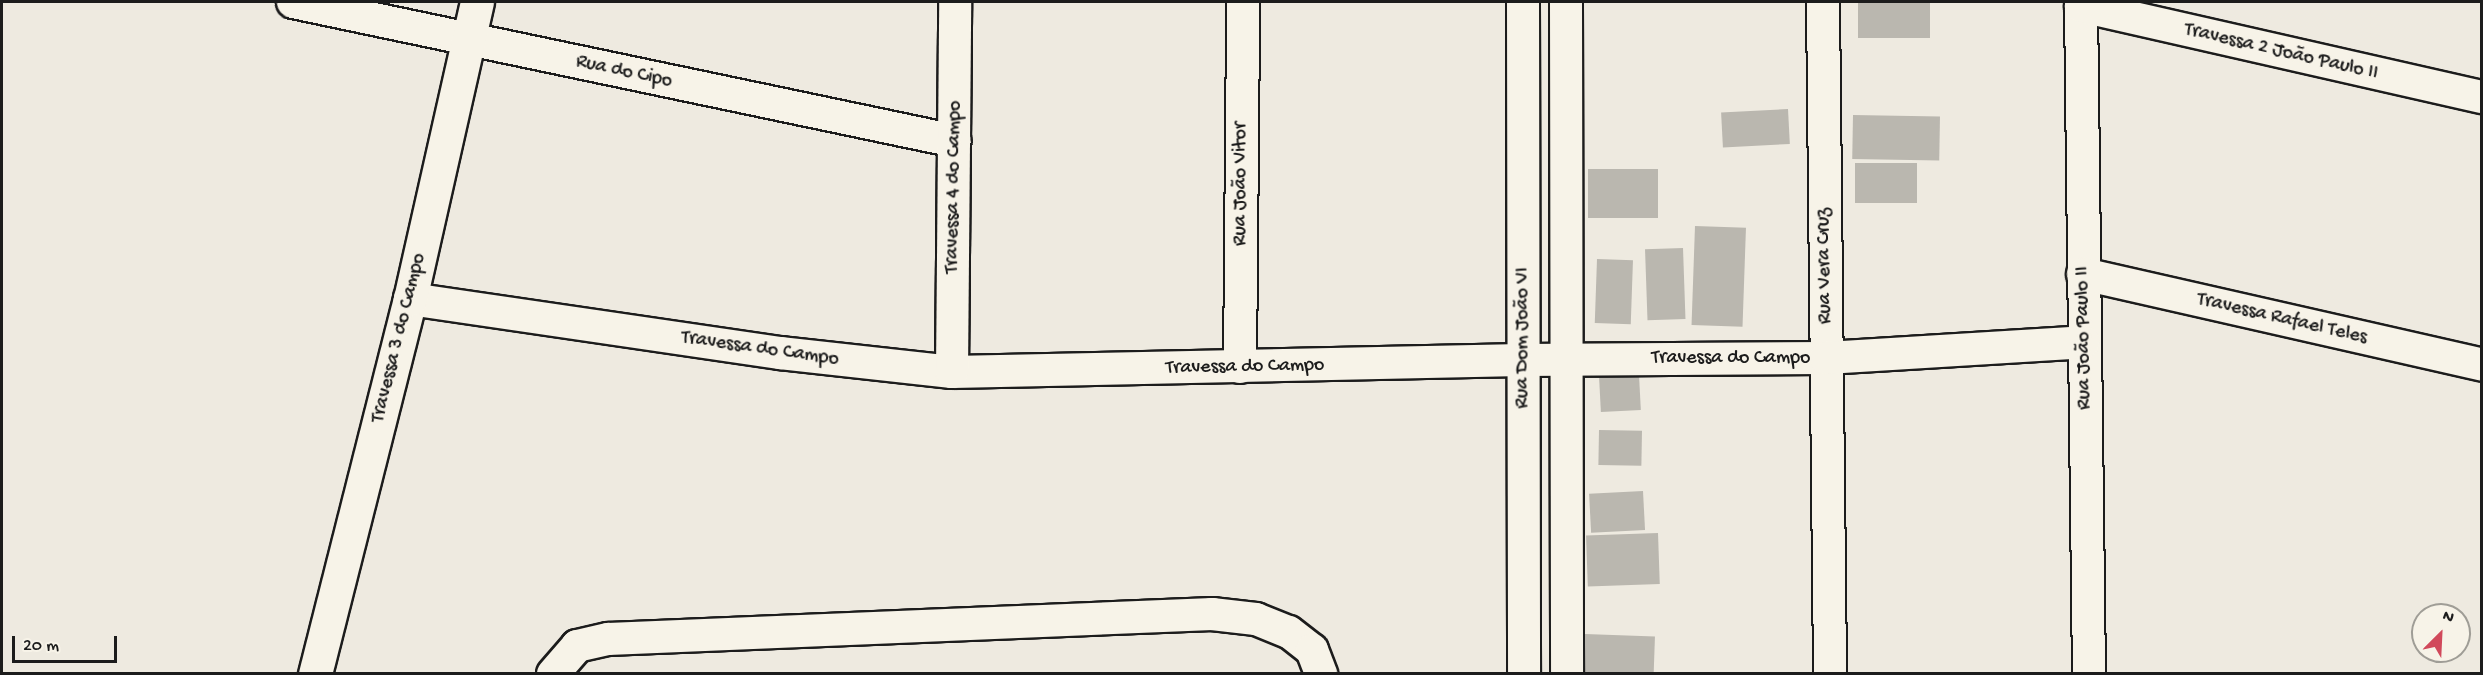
<!DOCTYPE html>
<meta charset="utf-8">
<style>
body{margin:0}
#map{position:relative;width:2483px;height:675px;overflow:hidden;background:#eeeae0;font-family:"Gochi Hand",sans-serif}
div>[style]{position:absolute}
[style*='--x']{left:calc(var(--x)*1px);top:calc(var(--y)*1px);width:calc(var(--w)*1px);rotate:calc(var(--a)*1deg)}
.building>*{inset:0;background:#bab7af;transform-origin:0 0}
.roads{filter:drop-shadow(2px 0 #1c1c1c) drop-shadow(-2px 0 #1c1c1c) drop-shadow(0 2px #1c1c1c) drop-shadow(0 -2px #1c1c1c)}
.minor>*{height:32px;margin:-16px;padding:0 16px;transform-origin:16px;border-radius:16px;background:#f7f3e8}
.secondary>*{height:33px;margin:-16.5px;padding:0 16.5px;transform-origin:16.5px;border-radius:16.5px;background:#f7f3e8}
span{translate:-50% -50%;white-space:nowrap;text-align:center;line-height:1.15;-webkit-text-stroke:4.5px #f7f3e8;paint-order:stroke}
.street-label{font-size:20px;color:#1c1c1c}
.frame{position:absolute;inset:0;border:3px solid #1c1c1c;pointer-events:none}
.north{position:absolute;left:2411px;top:603px;width:60px;height:60px;box-sizing:border-box;background:#f7f3e8;border:2px solid #9f9d96;border-radius:50%;rotate:24deg;font-size:16px;font-weight:700;line-height:24px;text-align:center;color:#1c1c1c}
.north::after{content:'';display:block;margin:auto;width:21px;height:27px;background:#d1495b;clip-path:polygon(50% 0,100% 100%,50% 72%,0 100%)}
.scale{position:absolute;left:12px;top:636px;width:105px;height:27px;box-sizing:border-box;border:3px solid #1c1c1c;border-top:0;padding-left:8px;font-size:18px;line-height:21px;white-space:nowrap;color:#1c1c1c;-webkit-text-stroke:4px #f7f3e8;paint-order:stroke}
</style>
<div id="map">
<div class="building">
<i style="left:1858px;top:2px;width:72px;height:36px"></i>
<i style="left:1788px;top:109px;width:35px;height:67px;rotate:87deg"></i>
<i style="left:1853px;top:115px;width:87px;height:44px;rotate:1deg"></i>
<i style="left:1855px;top:163px;width:62px;height:40px"></i>
<i style="left:1588px;top:169px;width:70px;height:49px"></i>
<i style="left:1695px;top:226px;width:51px;height:99px;rotate:2deg"></i>
<i style="left:1683px;top:248px;width:71px;height:38px;rotate:88deg"></i>
<i style="left:1597px;top:259px;width:36px;height:64px;rotate:2deg"></i>
<i style="left:1639px;top:375px;width:35px;height:40px;rotate:87deg"></i>
<i style="left:1599px;top:430px;width:43px;height:35px;rotate:1deg"></i>
<i style="left:1643px;top:491px;width:39px;height:54px;rotate:87deg"></i>
<i style="left:1658px;top:533px;width:51px;height:72px;rotate:88deg"></i>
<i style="left:1585px;top:634px;width:70px;height:38px;rotate:2deg"></i>
</div>
<div class="roads">
<div class="minor">
<i style="--x:293;--y:2;--w:676;--a:11.86"></i>
<i style="--x:1523;--y:2;--w:672;--a:89.91"></i>
<i style="--x:1566;--y:2;--w:672;--a:89.91"></i>
<i style="--x:1823;--y:2;--w:672;--a:89.4"></i>
<i style="--x:2081;--y:2;--w:672;--a:89.32"></i>
<i style="--x:2081;--y:6;--w:411;--a:12.8"></i>
<i style="--x:2083;--y:274;--w:409;--a:12.8"></i>
<i style="--x:410;--y:299;--w:374;--a:8.3"></i>
<i style="--x:780;--y:353;--w:173;--a:6.3"></i>
<i style="--x:952;--y:372;--w:570;--a:-1.21"></i>
<i style="--x:1522;--y:360;--w:304;--a:-0.4"></i>
<i style="--x:1826;--y:358;--w:258;--a:-3.5"></i>
<i style="--x:1240;--y:367;--w:365;--a:-89.5"></i>
<i style="--x:952;--y:372;--w:370;--a:-89.5"></i>
<i style="--x:553;--y:674;--w:37;--a:-49"></i>
<i style="--x:577;--y:646;--w:32;--a:-13"></i>
<i style="--x:608;--y:639;--w:605;--a:-2.37"></i>
<i style="--x:1212;--y:614;--w:44;--a:6.5"></i>
<i style="--x:1256;--y:619;--w:35;--a:22"></i>
<i style="--x:1289;--y:632;--w:29;--a:38"></i>
<i style="--x:1312;--y:650;--w:26;--a:69"></i>
</div>
<div class="secondary">
<i style="--x:315;--y:674;--w:387;--a:-75.8"></i>
<i style="--x:410;--y:299;--w:304;--a:-77.3"></i>
</div>
</div>
<div class="street-label">
<span style="left:2281px;top:52px;rotate:13deg">Travessa 2 João Paulo II</span>
<span style="left:624px;top:72px;rotate:12deg">Rua do Cipo</span>
<span style="left:1241px;top:184px;rotate:-90deg">Rua João Vitor</span>
<span style="left:954px;top:187px;rotate:-89deg">Travessa 4 do Campo</span>
<span style="left:1825px;top:266px;rotate:-91deg">Rua Vera Cruz</span>
<span style="left:2282px;top:319px;rotate:13deg">Travessa Rafael Teles</span>
<span style="left:399px;top:338px;rotate:-76deg">Travessa 3 do Campo</span>
<span style="left:1523px;top:338px;rotate:-90deg">Rua Dom João VI</span>
<span style="left:2084px;top:338px;rotate:-91deg">Rua João Paulo II</span>
<span style="left:760px;top:349px;rotate:8deg">Travessa do Campo</span>
<span style="left:1731px;top:358px">Travessa do Campo</span>
<span style="left:1245px;top:367px;rotate:-1deg">Travessa do Campo</span>
</div>
<div class="frame"></div>
<div class="north">N</div>
<div class="scale">20 m</div>
</div>
